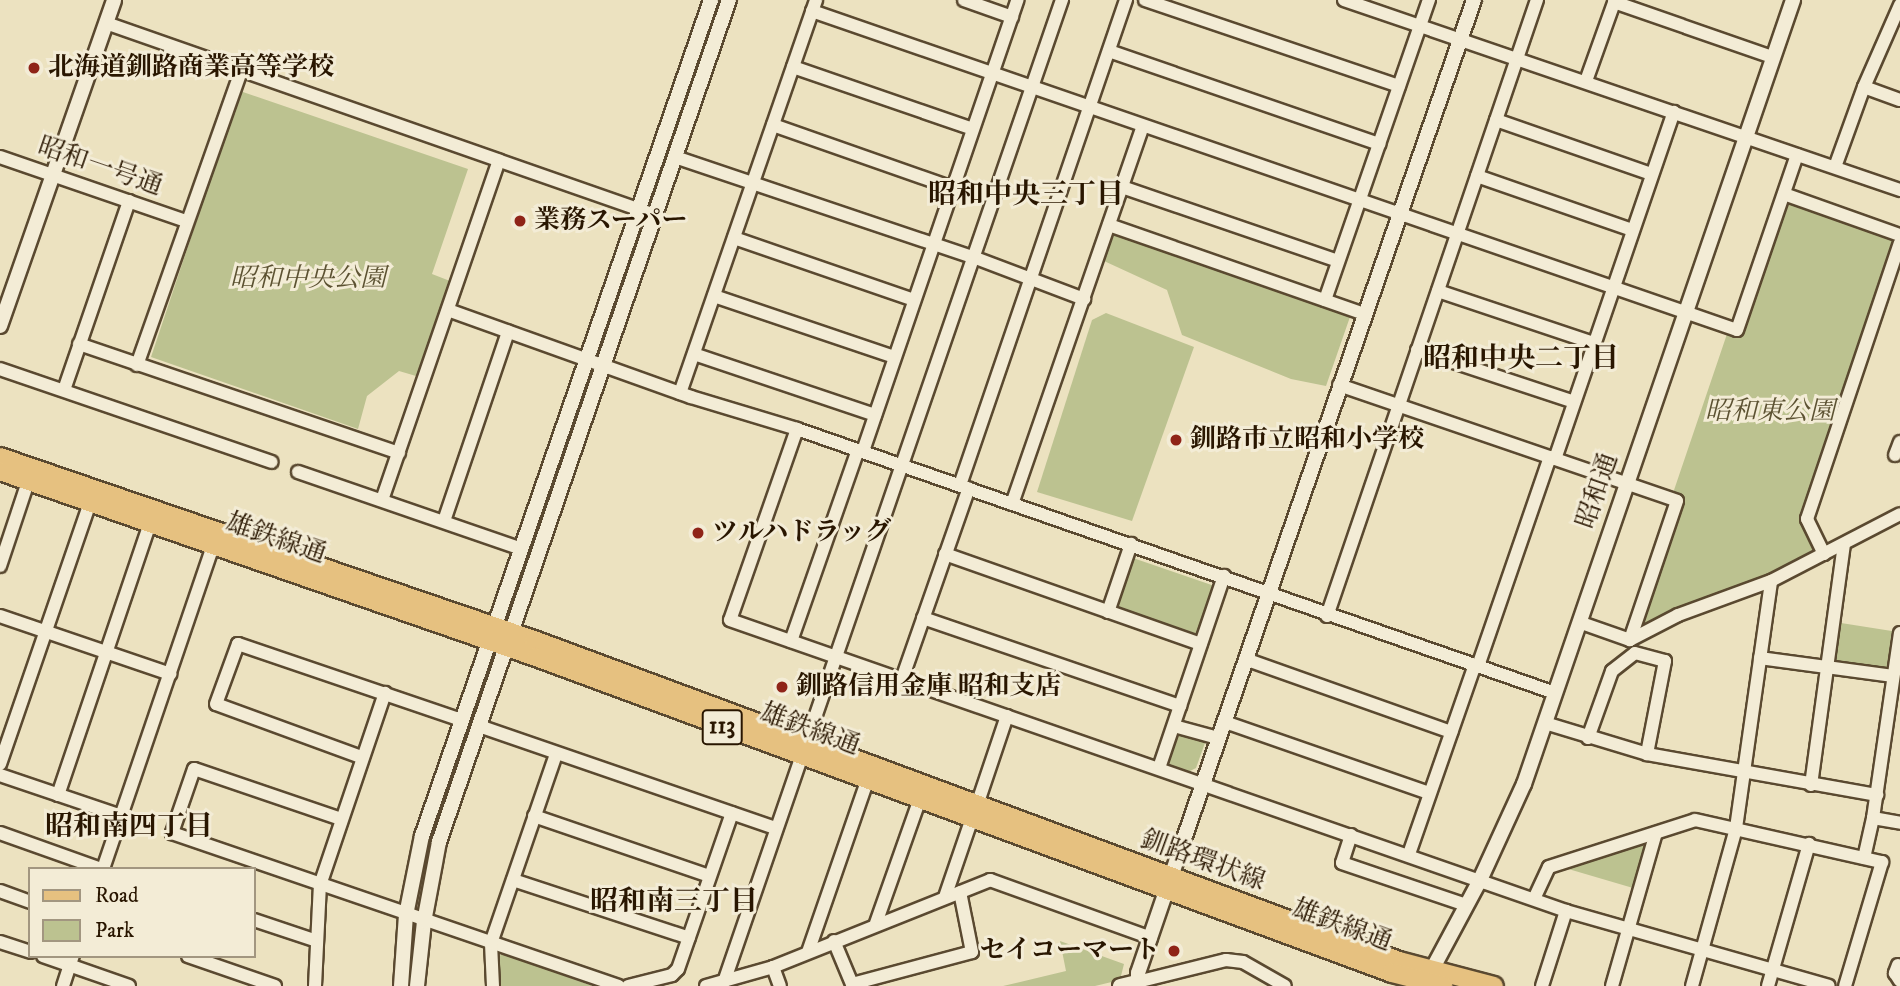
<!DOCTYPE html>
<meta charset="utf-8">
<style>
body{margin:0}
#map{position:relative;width:1900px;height:986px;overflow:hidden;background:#ece2c0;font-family:"IM FELL DW Pica","Noto Serif JP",serif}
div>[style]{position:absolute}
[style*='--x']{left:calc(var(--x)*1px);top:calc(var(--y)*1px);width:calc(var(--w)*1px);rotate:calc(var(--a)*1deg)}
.green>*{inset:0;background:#bcc290;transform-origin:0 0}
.roads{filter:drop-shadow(2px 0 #5a4930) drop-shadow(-2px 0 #5a4930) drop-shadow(0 2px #5a4930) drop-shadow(0 -2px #5a4930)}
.minor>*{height:12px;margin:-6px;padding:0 6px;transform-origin:6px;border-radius:6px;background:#f3ecd6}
.tertiary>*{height:14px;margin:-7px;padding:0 7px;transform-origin:7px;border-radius:7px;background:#f3ecd6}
.primary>*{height:18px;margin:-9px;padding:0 9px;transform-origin:9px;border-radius:9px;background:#e6c180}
.dots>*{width:19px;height:19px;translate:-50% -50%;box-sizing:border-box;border:4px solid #f3ecd6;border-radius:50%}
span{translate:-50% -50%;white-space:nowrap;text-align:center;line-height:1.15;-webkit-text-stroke:6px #f3ecd6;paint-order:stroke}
.shield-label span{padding:2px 5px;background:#f3ecd6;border:2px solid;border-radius:5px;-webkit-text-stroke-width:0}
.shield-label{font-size:24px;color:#291600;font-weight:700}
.poi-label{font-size:26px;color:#291600;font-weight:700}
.left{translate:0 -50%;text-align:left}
.right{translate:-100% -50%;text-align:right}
.street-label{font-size:26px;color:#291600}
.park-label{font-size:26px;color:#5c5232;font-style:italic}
.neighbourhood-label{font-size:28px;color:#291600;font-weight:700}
.legend{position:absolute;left:28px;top:867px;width:228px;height:91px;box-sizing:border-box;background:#f3ecd6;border:2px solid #a29680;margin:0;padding:9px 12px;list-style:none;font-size:21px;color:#291600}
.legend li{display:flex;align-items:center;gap:14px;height:35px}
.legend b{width:35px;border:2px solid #a29680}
</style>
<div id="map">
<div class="green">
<i style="clip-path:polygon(240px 91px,468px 169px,432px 274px,450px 281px,416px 376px,399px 371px,367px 396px,358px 429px,151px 357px)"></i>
<i style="clip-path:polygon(1786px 198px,1898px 239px,1802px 520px,1818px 551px,1769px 576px,1646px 627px,1640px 623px,1672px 496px,1728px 331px,1738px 335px)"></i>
<i style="clip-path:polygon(1112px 230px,1351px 314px,1326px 386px,1291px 379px,1182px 335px,1167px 290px,1104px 261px)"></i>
<i style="clip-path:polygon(1106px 313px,1194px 347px,1132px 521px,1037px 492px,1092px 320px)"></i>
<i style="left:1133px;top:558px;width:87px;height:51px;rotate:19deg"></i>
<i style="left:1841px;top:623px;width:53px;height:39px;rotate:9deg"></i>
<i style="clip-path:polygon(1179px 731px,1206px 740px,1196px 768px,1188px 772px,1167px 764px)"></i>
<i style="clip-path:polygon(1641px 843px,1647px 849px,1633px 888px,1565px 868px)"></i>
<i style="clip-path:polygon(1060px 941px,1124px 964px,1120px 980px,1095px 986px,1003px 986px,1066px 971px)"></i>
<i style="clip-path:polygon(503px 954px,593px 986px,501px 986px,499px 956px)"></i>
</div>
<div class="roads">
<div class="minor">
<i style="--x:964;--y:0;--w:51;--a:19.5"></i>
<i style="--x:1145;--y:0;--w:268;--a:18.7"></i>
<i style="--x:1344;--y:0;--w:588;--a:18.87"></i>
<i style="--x:1614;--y:2;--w:167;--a:19.2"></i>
<i style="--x:812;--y:11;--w:978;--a:19.03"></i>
<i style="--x:1737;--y:330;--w:185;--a:-71.1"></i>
<i style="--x:106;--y:23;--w:582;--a:19.28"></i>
<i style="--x:1109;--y:51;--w:286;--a:19"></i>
<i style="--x:793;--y:67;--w:190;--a:19"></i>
<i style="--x:1586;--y:81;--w:86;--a:-70.3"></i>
<i style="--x:1864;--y:87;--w:38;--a:20"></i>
<i style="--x:1496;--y:120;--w:164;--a:19.2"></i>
<i style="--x:773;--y:125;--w:191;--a:19.3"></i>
<i style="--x:0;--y:157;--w:197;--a:19"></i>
<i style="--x:675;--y:157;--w:314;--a:18.6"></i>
<i style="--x:973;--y:257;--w:119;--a:20.7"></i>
<i style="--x:1835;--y:167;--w:85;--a:-70.1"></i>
<i style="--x:1864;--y:87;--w:90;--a:-66.3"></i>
<i style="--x:1477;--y:176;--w:164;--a:19.2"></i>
<i style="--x:1122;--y:187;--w:228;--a:18.9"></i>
<i style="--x:1784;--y:194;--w:123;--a:19.5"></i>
<i style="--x:1109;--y:225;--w:270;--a:19.2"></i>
<i style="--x:734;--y:238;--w:190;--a:19"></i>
<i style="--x:1438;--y:291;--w:163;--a:18.5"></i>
<i style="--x:714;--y:296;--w:190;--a:18.7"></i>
<i style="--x:1325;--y:300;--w:318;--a:-70.9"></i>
<i style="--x:448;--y:310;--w:258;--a:19.7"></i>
<i style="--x:691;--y:397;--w:111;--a:16.8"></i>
<i style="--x:797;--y:429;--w:803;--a:19.2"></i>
<i style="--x:79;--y:344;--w:338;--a:18.8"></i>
<i style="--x:1417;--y:350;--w:165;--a:18.3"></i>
<i style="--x:694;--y:354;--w:191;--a:18.6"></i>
<i style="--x:137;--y:365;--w:314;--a:-70.5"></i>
<i style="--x:0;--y:369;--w:287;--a:18.9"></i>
<i style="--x:1339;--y:385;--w:357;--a:18.9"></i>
<i style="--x:1677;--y:501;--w:147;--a:108.7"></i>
<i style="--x:1630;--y:640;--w:54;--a:-160.6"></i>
<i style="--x:64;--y:390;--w:200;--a:-71"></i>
<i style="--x:680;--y:393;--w:416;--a:-70.9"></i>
<i style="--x:797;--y:429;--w:202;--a:109.3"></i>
<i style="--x:730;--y:620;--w:885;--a:19.19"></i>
<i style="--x:1566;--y:911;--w:273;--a:15.9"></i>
<i style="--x:863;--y:451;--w:477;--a:-71.1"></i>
<i style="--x:1895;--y:455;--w:14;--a:-69"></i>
<i style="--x:1555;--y:459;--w:367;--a:-71.1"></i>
<i style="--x:298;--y:472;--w:236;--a:19"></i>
<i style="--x:960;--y:485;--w:513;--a:-71.11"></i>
<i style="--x:382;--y:500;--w:359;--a:-71"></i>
<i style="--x:1012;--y:504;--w:400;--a:-70.9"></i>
<i style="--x:444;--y:521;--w:200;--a:-71.3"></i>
<i style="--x:945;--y:554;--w:271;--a:19.4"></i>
<i style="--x:1824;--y:554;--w:39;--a:-116"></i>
<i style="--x:1807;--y:519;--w:291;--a:-71.4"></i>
<i style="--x:0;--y:566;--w:92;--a:-71.6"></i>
<i style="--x:1108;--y:612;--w:72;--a:-71.3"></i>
<i style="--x:0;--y:616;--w:180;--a:18.8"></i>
<i style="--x:1327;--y:616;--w:651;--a:-71.18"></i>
<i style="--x:923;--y:618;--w:272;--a:18.9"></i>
<i style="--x:1630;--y:640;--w:54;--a:-27.5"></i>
<i style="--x:1678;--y:615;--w:99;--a:-20.1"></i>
<i style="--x:1771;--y:581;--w:145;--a:-27.4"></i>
<i style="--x:791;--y:641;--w:202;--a:-70.7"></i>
<i style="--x:1760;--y:658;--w:134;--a:7.7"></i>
<i style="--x:1245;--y:659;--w:219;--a:19.5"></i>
<i style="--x:1478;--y:666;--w:221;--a:-71"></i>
<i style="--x:902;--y:679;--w:202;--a:-70.7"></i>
<i style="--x:1225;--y:722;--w:216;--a:19.2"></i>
<i style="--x:1545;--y:723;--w:107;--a:16.9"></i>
<i style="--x:1647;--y:754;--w:234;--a:10.1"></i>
<i style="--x:479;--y:726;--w:314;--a:19"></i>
<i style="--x:1174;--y:726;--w:46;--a:15.3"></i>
<i style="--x:1588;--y:738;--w:71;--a:-70.3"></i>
<i style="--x:1612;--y:671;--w:29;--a:-38"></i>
<i style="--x:1635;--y:653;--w:31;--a:15"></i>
<i style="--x:1665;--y:661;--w:95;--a:101"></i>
<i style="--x:361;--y:757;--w:154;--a:-159.9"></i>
<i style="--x:216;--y:704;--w:64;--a:-69.9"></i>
<i style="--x:238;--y:644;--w:236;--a:18.8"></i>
<i style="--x:0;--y:764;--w:277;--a:-71"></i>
<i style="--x:1159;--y:768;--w:203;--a:-71.3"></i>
<i style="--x:0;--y:775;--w:128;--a:18.7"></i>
<i style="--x:1811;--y:785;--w:243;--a:-82.2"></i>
<i style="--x:58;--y:795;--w:287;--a:-71.3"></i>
<i style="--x:977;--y:805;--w:94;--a:-71.4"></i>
<i style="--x:534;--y:816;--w:185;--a:18.9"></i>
<i style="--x:1873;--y:818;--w:27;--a:10"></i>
<i style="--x:341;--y:819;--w:155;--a:-161.2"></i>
<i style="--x:194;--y:769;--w:68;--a:109"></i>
<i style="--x:172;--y:833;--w:472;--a:18.9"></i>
<i style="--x:0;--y:833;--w:107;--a:19.6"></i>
<i style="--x:1351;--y:835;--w:29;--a:108"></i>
<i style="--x:1342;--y:863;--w:131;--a:18.7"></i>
<i style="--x:1409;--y:854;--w:200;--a:-70.8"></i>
<i style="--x:1864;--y:858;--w:41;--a:-77.3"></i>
<i style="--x:1873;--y:818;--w:187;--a:-81.7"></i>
<i style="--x:103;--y:869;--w:342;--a:-71.2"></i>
<i style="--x:513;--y:880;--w:185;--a:18.2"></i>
<i style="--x:0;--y:891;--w:32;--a:20"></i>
<i style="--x:945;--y:897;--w:83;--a:-71.1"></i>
<i style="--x:1534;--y:899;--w:35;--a:-65"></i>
<i style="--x:1549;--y:867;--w:153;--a:-17.8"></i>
<i style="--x:1695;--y:820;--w:192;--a:12.7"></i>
<i style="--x:1882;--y:862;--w:129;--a:106.6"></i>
<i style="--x:254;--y:920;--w:66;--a:18.4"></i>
<i style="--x:876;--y:923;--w:132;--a:-70.5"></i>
<i style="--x:834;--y:941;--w:47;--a:67.3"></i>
<i style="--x:852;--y:984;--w:124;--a:-14.9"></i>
<i style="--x:972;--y:952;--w:61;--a:-101.3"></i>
<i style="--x:0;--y:942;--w:32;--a:18"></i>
<i style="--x:808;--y:952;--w:183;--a:-70.9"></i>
<i style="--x:43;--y:956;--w:91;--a:19.2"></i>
<i style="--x:188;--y:956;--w:92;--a:19"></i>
<i style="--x:1898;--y:965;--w:9;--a:111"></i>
<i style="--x:1895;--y:973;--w:9;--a:58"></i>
<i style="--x:773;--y:967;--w:20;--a:70"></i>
<i style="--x:724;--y:982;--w:1039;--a:-71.01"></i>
<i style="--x:1137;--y:982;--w:92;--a:-13.9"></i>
<i style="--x:1226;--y:960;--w:17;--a:7"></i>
<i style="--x:1243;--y:962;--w:48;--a:29.7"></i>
<i style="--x:63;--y:986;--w:32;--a:-72"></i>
<i style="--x:315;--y:986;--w:101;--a:-87.2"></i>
<i style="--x:320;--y:885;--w:203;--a:-71.3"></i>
<i style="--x:493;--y:986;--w:43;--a:-92.7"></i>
<i style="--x:491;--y:943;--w:200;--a:-71"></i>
<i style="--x:628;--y:986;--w:45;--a:-14"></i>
<i style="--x:672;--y:975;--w:8;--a:-45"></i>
<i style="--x:678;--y:969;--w:165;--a:-70.9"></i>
<i style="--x:706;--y:986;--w:70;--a:-15.8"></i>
<i style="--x:773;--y:967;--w:234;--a:-21.8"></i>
<i style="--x:990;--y:880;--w:171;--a:19.8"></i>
<i style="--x:1542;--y:986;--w:79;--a:-72.3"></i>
<i style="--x:1612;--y:986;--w:159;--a:-74"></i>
<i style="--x:1692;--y:986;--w:164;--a:-74.4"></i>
<i style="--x:1736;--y:828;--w:249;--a:-81.9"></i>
<i style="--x:1768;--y:986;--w:148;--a:-73.9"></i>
</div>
<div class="tertiary">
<i style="--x:0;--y:326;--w:345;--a:-70.7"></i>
<i style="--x:1427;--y:979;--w:112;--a:-61.8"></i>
<i style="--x:1480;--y:880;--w:106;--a:-65.4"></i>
<i style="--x:1524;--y:784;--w:829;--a:-71.06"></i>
<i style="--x:401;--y:986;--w:71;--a:-86"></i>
<i style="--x:406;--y:915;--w:81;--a:-78.6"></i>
<i style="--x:422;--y:836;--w:885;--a:-70.93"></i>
<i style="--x:417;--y:986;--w:64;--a:-83.8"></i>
<i style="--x:424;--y:922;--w:81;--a:-79.4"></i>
<i style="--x:439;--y:842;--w:891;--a:-71"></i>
<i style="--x:1120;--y:986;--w:17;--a:-13"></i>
<i style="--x:1138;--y:986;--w:13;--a:-90"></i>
<i style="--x:1138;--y:973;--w:120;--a:-71.1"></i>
<i style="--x:1177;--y:859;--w:909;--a:-70.93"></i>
</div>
<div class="primary">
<i style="--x:0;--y:457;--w:564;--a:18.92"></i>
<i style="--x:534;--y:640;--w:923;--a:20.36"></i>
<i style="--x:1399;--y:961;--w:98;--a:14.7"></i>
<i style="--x:0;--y:471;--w:567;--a:19.14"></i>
<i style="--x:536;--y:657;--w:912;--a:20.26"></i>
<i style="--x:1392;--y:973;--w:53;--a:14.3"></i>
</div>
</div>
<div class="dots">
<i style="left:34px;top:68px;background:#8f2418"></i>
<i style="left:520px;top:221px;background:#8f2418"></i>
<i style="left:1176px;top:440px;background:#8f2418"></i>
<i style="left:698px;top:533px;background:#8f2418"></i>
<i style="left:782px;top:687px;background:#8f2418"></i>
<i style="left:1174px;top:951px;background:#8f2418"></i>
</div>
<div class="shield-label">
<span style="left:722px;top:727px">113</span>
</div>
<div class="poi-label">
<span class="left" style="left:48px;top:68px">北海道釧路商業高等学校</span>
<span class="left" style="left:534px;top:221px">業務スーパー</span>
<span class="left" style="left:1190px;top:440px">釧路市立昭和小学校</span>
<span class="left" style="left:712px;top:533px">ツルハドラッグ</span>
<span class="left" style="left:796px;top:687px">釧路信用金庫 昭和支店</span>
<span class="right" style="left:1160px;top:951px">セイコーマート</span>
</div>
<div class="street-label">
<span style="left:100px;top:167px;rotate:19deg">昭和一号通</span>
<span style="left:1598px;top:491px;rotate:-71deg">昭和通</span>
<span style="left:276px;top:539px;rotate:19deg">雄鉄線通</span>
<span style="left:810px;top:730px;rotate:20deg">雄鉄線通</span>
<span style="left:1203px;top:861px;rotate:20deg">釧路環状線</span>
<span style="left:1342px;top:926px;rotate:20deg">雄鉄線通</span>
</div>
<div class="park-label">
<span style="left:308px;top:279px">昭和中央公園</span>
<span style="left:1770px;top:412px">昭和東公園</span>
</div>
<div class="neighbourhood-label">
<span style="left:1026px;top:195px">昭和中央三丁目</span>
<span style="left:1521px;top:359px">昭和中央二丁目</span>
<span style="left:129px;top:827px">昭和南四丁目</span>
<span style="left:674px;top:902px">昭和南三丁目</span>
</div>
<ul class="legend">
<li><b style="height:9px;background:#e6c180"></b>Road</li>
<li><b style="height:19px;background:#bcc290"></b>Park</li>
</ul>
</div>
